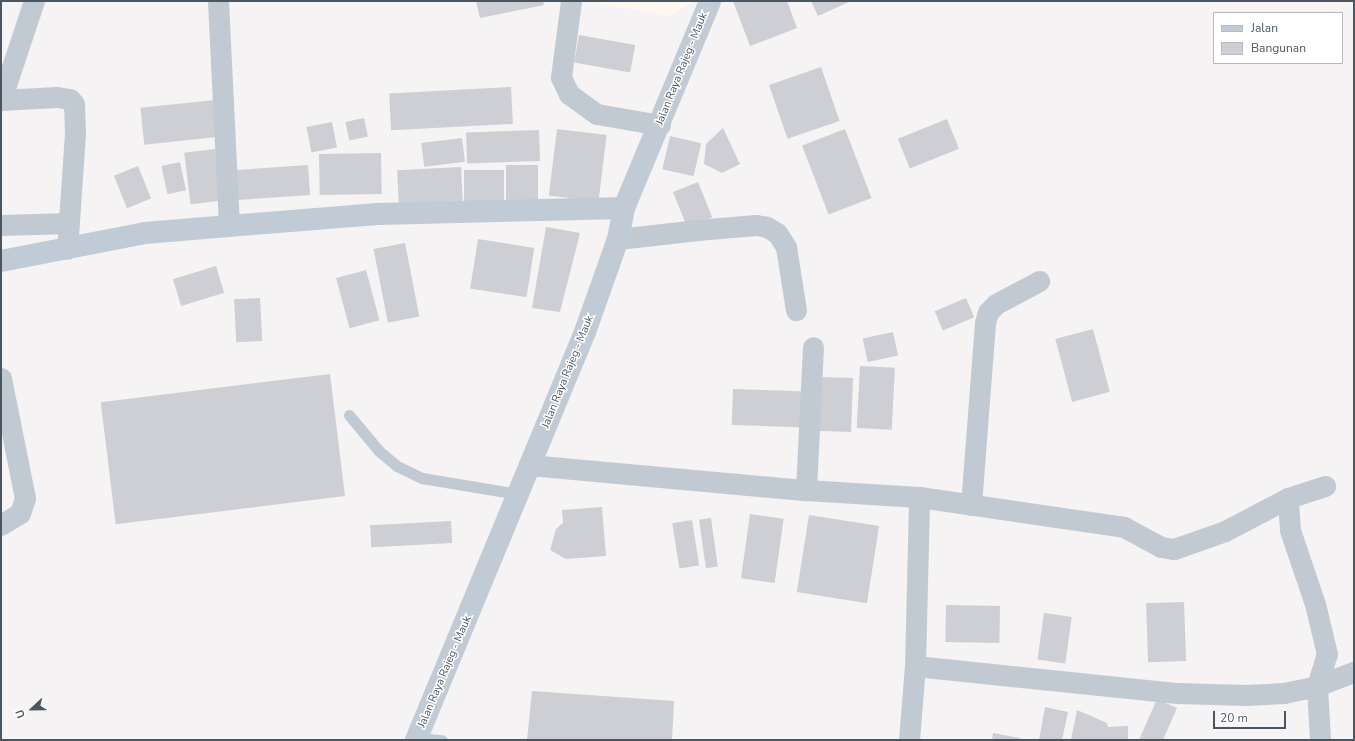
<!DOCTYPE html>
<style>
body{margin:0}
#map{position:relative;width:1355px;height:741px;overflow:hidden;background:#f5f3f3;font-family:"Nunito Sans",sans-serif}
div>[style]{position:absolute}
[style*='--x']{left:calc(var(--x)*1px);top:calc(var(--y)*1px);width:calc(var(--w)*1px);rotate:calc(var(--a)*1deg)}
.commercial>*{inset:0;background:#fdf9ef}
.building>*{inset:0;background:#cdcfd5;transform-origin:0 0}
.lane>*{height:11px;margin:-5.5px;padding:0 5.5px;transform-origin:5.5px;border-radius:5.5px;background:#c1cad2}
.street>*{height:21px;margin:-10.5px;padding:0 10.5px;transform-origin:10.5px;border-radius:10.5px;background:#c1cad2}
.secondary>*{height:22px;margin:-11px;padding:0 11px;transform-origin:11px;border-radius:11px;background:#c1cbd6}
span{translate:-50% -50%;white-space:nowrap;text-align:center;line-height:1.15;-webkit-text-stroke:3px #fff;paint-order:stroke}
.street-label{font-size:11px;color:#4a5661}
.frame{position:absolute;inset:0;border:2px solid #4a5661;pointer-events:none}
.legend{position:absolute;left:1213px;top:12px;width:130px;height:52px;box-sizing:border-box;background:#fff;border:1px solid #b7bbc0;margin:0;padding:5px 7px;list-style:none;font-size:12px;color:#4a5661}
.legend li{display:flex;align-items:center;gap:8px;height:20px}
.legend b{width:20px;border:1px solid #b7bbc0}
.north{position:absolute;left:12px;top:689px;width:40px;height:40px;-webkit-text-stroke:3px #fff;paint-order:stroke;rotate:248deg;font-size:11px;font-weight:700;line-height:16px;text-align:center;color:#4a5661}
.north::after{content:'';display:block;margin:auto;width:14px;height:18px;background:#4a5661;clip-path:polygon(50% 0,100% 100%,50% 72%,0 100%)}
.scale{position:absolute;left:1213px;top:711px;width:73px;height:18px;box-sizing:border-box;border:2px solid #4a5661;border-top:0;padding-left:5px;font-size:12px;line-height:14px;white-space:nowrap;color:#4a5661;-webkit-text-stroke:3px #fff;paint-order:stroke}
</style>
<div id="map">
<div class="commercial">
<i style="clip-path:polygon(585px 1px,694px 1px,670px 16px)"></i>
</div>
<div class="building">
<i style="clip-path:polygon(476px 1px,543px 1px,544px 5px,480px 18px)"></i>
<i style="clip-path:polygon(733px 1px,787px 1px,797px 28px,750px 46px)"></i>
<i style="clip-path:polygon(811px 1px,851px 1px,818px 16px)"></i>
<i style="left:579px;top:35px;width:57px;height:28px;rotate:10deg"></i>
<i style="left:821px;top:67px;width:57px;height:55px;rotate:71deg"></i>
<i style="left:511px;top:87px;width:37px;height:122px;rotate:87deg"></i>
<i style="left:215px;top:100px;width:37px;height:75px;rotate:84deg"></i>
<i style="left:364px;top:118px;width:19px;height:19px;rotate:78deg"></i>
<i style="left:947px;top:119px;width:32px;height:53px;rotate:68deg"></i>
<i style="left:332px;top:122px;width:26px;height:26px;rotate:79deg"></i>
<i style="clip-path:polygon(723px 128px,740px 164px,722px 173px,704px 164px,706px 144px)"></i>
<i style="left:557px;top:129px;width:50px;height:67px;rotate:7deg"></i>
<i style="left:845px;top:129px;width:74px;height:46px;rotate:69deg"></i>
<i style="left:539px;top:130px;width:31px;height:73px;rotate:88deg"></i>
<i style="left:670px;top:136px;width:32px;height:34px;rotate:13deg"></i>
<i style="left:462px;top:138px;width:24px;height:41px;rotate:83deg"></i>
<i style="left:215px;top:149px;width:52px;height:31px;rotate:83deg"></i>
<i style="left:381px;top:153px;width:41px;height:62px;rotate:89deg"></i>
<i style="left:180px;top:162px;width:29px;height:19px;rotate:78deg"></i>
<i style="left:308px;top:165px;width:30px;height:72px;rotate:86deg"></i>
<i style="left:506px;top:165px;width:32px;height:41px"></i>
<i style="left:138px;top:166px;width:35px;height:26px;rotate:68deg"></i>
<i style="left:461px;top:167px;width:40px;height:64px;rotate:87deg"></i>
<i style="left:464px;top:170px;width:40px;height:39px"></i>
<i style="left:698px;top:182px;width:38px;height:27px;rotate:68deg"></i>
<i style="clip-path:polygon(546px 227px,580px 233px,560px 312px,532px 308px)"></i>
<i style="left:478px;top:239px;width:57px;height:50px;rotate:9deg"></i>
<i style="left:405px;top:243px;width:75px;height:32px;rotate:79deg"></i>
<i style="left:216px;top:266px;width:28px;height:45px;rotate:73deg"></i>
<i style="left:366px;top:270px;width:52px;height:31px;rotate:75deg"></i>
<i style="left:260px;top:298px;width:43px;height:26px;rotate:87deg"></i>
<i style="left:966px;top:298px;width:21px;height:34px;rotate:67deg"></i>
<i style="left:1093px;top:329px;width:65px;height:39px;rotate:75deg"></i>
<i style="left:893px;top:332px;width:24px;height:31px;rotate:78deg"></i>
<i style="left:860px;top:366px;width:35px;height:62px;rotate:3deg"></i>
<i style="left:330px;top:374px;width:123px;height:231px;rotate:83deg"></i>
<i style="left:821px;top:377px;width:32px;height:54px;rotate:2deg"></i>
<i style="left:733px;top:389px;width:73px;height:36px;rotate:2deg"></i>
<i style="clip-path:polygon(602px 507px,606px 556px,566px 559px,550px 550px,556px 529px,563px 523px,562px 510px)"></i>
<i style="left:750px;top:514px;width:34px;height:65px;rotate:8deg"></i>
<i style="left:809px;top:515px;width:71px;height:78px;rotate:9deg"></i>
<i style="left:711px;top:518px;width:49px;height:12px;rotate:82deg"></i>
<i style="left:692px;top:520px;width:46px;height:20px;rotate:81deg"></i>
<i style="left:451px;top:521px;width:22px;height:81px;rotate:87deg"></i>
<i style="left:1184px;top:602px;width:59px;height:38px;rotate:88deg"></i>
<i style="left:946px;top:605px;width:54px;height:37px;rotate:1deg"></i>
<i style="left:1044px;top:613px;width:28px;height:47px;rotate:8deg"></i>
<i style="clip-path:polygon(532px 691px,674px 701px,672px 740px,527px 740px)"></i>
<i style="clip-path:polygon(1157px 699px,1177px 708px,1163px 740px,1139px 740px)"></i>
<i style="clip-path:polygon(1045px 707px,1068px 712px,1062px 740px,1039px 740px)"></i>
<i style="clip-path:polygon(1077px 710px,1107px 723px,1108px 727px,1128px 726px,1128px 740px,1071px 740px)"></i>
<i style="clip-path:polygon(993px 733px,1020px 738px,1019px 740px,992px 740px)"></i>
</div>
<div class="lane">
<i style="--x:349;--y:415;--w:47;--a:50.2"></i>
<i style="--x:379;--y:451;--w:23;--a:40"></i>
<i style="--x:397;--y:466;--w:28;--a:26"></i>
<i style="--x:422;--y:478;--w:97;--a:9.5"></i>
<i style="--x:417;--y:738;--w:25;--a:5"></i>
</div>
<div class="street">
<i style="--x:218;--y:1;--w:225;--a:87.2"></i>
<i style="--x:571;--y:1;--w:77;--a:97.5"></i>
<i style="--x:561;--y:77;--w:19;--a:65"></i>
<i style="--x:569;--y:94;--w:34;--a:36"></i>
<i style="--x:597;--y:114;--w:64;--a:9.9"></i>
<i style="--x:6;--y:85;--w:89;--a:-71.6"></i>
<i style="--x:1;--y:100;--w:56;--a:-3.1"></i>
<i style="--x:57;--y:97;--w:13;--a:9"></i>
<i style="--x:70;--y:99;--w:6;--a:51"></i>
<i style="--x:74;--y:104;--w:29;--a:88"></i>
<i style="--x:75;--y:133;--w:116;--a:93.9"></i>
<i style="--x:1;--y:225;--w:68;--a:-1.7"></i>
<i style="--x:618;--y:239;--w:80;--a:-6.5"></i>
<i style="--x:697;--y:230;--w:59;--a:-4.8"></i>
<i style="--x:756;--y:225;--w:11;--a:10"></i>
<i style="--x:767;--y:227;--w:12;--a:31"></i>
<i style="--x:777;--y:233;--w:17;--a:57"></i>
<i style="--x:786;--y:247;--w:64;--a:81"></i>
<i style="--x:1;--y:378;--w:122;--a:78.7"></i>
<i style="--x:25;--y:498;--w:16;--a:108"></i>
<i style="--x:20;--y:513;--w:22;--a:148"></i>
<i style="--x:529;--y:465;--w:278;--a:5.2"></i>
<i style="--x:806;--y:490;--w:113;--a:3.5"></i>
<i style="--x:919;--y:497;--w:207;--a:8.3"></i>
<i style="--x:1124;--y:527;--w:42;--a:28.4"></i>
<i style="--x:1161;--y:547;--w:13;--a:9"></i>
<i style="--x:1174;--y:549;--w:54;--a:-19.4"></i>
<i style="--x:1225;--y:531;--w:71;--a:-27.6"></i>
<i style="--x:806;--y:490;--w:143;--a:-87.2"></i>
<i style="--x:971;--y:505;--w:183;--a:-85.6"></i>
<i style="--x:985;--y:323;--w:11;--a:-75"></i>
<i style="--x:988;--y:312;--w:11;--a:-45"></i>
<i style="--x:996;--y:304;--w:49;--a:-28.1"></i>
<i style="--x:915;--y:666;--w:264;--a:5.9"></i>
<i style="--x:1178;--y:693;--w:68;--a:1.7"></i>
<i style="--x:1246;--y:695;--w:38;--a:-3"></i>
<i style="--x:1284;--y:693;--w:34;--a:-12"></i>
<i style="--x:1317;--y:686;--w:54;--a:86.8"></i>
<i style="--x:1317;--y:686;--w:34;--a:-73"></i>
<i style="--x:1327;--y:654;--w:51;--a:-103.5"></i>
<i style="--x:1315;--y:604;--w:78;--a:-108.7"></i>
<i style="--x:1290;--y:530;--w:32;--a:-94"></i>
<i style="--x:1288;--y:498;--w:39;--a:-18"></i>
<i style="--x:1317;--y:686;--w:40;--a:-21"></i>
<i style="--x:909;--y:740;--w:74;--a:-85.4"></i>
<i style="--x:915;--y:666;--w:169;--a:-88.6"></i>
</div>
<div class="secondary">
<i style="--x:1;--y:261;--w:147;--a:-11"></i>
<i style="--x:145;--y:233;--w:84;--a:-4.8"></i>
<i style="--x:229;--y:226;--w:149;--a:-4.6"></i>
<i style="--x:378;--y:214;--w:246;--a:-1.4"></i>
<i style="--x:416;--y:740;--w:442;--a:-67.5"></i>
<i style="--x:585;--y:332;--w:99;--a:-70.5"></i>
<i style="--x:618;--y:239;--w:32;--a:-79"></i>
<i style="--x:624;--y:208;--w:224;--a:-67.4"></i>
</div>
<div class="street-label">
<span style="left:682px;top:69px;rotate:-68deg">Jalan Raya Rajeg - Mauk</span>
<span style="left:568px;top:372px;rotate:-68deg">Jalan Raya Rajeg - Mauk</span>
<span style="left:445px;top:672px;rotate:-67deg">Jalan Raya Rajeg - Mauk</span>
</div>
<div class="frame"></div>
<ul class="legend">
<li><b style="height:5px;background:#c1cbd6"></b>Jalan</li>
<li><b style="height:11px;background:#cdcfd5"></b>Bangunan</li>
</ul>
<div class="north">U</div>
<div class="scale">20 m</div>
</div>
